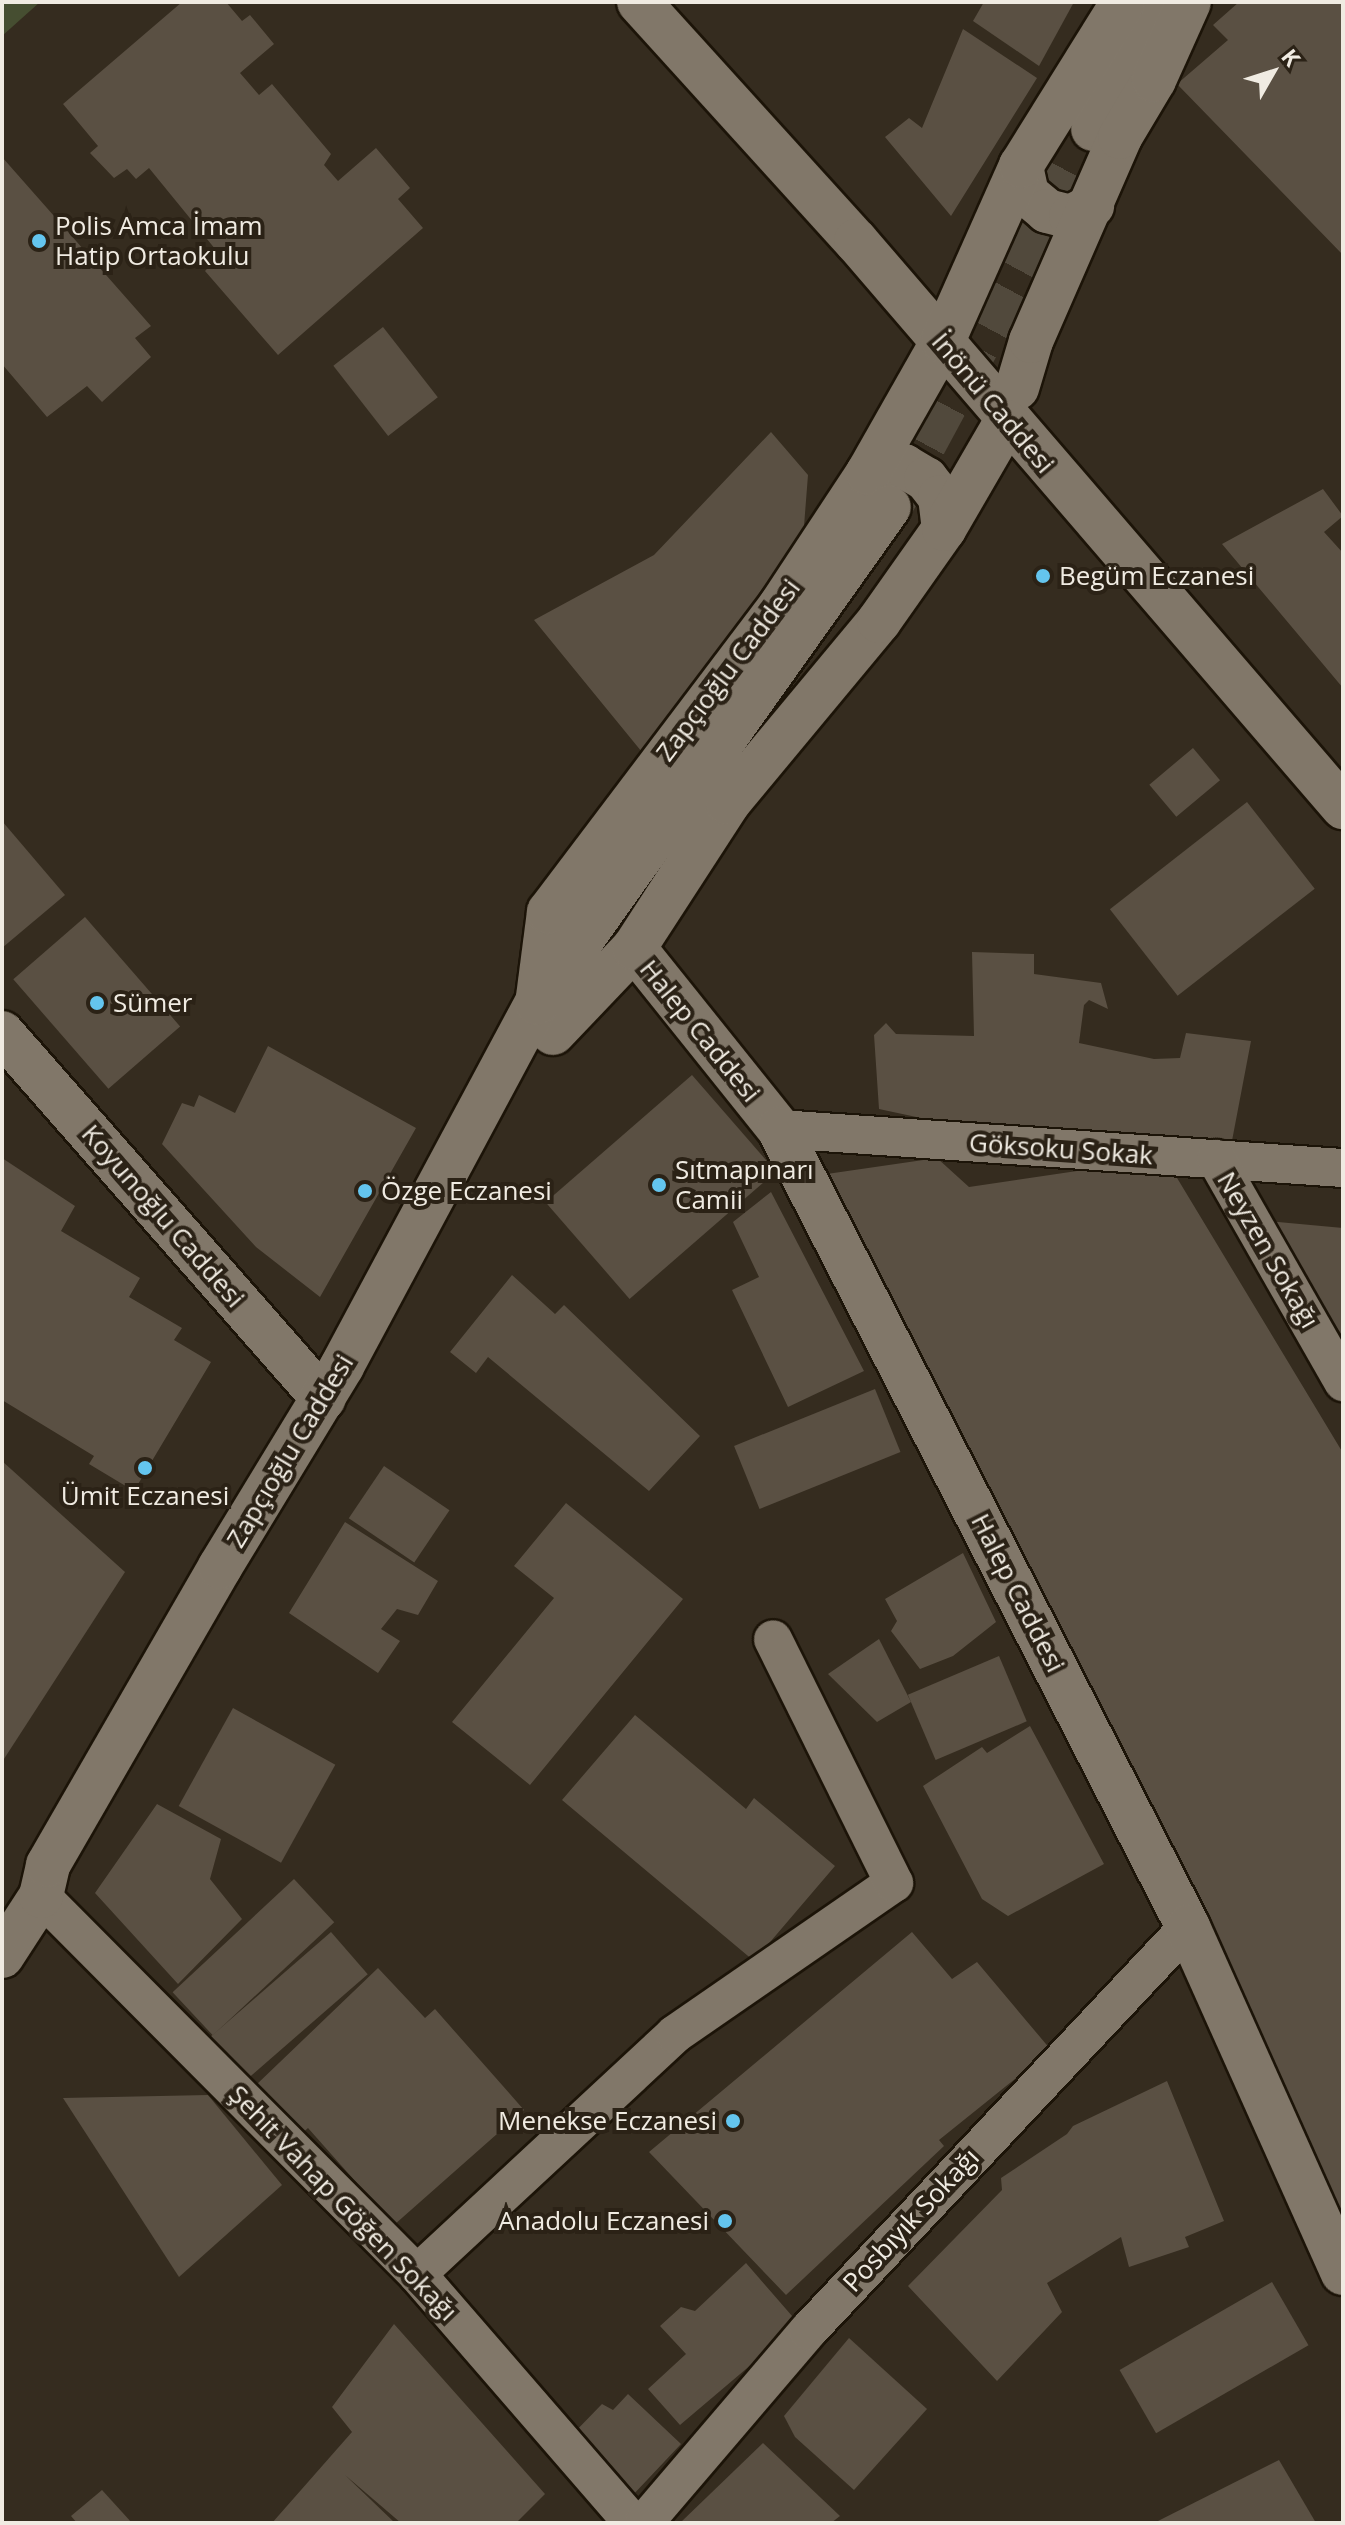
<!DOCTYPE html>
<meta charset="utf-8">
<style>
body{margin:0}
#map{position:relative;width:1345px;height:2525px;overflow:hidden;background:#352c1f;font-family:"Open Sans",sans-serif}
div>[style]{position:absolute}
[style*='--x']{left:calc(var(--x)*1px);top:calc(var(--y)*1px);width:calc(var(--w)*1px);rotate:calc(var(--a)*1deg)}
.green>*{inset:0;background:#464e31}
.building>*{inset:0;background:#5a5043;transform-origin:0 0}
.secondary-tunnel>*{height:44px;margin-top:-22px;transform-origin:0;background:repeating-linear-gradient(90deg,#51493c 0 44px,transparent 0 66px)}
.roads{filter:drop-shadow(2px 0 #1c1408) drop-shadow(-2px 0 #1c1408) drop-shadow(0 2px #1c1408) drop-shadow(0 -2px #1c1408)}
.minor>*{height:38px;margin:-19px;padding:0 19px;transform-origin:19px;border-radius:19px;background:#817769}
.tertiary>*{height:44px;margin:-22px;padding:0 22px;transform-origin:22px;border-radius:22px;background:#817769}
.secondary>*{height:44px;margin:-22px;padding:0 22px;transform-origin:22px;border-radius:22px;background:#817769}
.dots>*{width:22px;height:22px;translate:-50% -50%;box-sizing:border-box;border:4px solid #2b2216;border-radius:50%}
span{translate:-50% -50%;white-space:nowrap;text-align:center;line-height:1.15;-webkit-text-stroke:8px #2b2216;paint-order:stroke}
.poi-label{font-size:26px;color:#f0ebe2}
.left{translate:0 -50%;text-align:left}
.right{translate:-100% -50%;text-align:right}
.street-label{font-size:26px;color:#f0ebe2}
.frame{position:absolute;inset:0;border:4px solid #f0ebe2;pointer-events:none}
.north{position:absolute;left:1233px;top:32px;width:80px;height:80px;-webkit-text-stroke:6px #2b2216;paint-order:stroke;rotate:51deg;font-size:22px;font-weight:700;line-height:32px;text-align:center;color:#f0ebe2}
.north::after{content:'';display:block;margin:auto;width:28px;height:36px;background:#f0ebe2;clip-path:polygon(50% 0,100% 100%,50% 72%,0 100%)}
</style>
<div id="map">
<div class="green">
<i style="clip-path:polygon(2px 2px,40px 2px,2px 36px)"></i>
</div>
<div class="building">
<i style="clip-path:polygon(182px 2px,226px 2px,242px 21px,250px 15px,274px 44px,240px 73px,259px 95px,272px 84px,331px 154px,324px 165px,338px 181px,376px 148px,410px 188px,398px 199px,423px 228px,278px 355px,205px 271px,220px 255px,149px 168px,136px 179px,127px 169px,114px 178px,90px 153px,98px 146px,63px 104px)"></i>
<i style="clip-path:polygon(984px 2px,1074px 2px,1039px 66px,973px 21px)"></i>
<i style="clip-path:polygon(1239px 2px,1343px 2px,1343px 255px,1177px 84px,1228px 40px,1213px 25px)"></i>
<i style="clip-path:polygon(963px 29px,1037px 78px,951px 216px,885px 137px,909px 118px,922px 128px)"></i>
<i style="clip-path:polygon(2px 157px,151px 326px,135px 338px,151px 357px,102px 402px,87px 386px,47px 417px,2px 364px)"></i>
<i style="left:383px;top:327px;width:89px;height:63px;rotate:52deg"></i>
<i style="clip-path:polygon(771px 432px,808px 475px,803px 539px,646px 757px,534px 620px,654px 555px)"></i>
<i style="clip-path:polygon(1323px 489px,1343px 516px,1324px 532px,1343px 553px,1343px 688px,1222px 544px)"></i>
<i style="left:1193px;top:748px;width:42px;height:57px;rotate:50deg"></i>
<i style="left:1247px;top:802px;width:110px;height:174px;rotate:52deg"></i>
<i style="clip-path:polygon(2px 821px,65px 895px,2px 948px)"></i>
<i style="left:85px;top:917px;width:145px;height:95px;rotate:49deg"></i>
<i style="clip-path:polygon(972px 952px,1034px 954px,1034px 974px,1101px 983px,1108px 1009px,1089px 1000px,1084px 1005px,1079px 1043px,1154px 1059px,1180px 1058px,1186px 1033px,1251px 1041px,1231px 1146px,1014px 1138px,879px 1109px,874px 1035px,886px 1023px,896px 1034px,974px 1036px)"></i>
<i style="clip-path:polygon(268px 1046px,416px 1128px,320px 1297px,256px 1247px,162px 1144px,182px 1103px,194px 1107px,199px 1095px,235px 1113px)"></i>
<i style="left:692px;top:1075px;width:128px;height:194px;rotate:49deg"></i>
<i style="clip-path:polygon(2px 1158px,75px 1206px,61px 1231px,140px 1278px,129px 1297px,182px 1328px,174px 1340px,211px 1362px,134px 1491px,89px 1464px,94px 1456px,2px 1400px)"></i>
<i style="clip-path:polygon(937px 1158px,969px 1187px,1165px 1158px,1343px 1453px,1343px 2237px,813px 1176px)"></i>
<i style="clip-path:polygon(771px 1192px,864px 1371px,788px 1407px,732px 1290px,759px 1277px,733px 1222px)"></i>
<i style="clip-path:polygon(1268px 1221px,1343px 1228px,1343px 1337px)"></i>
<i style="clip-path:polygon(512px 1275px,555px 1314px,564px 1305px,700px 1436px,649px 1491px,488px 1357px,476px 1373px,450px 1352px)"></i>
<i style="left:875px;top:1389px;width:68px;height:152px;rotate:68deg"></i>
<i style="clip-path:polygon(2px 1461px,125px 1572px,2px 1762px)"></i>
<i style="left:384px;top:1466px;width:79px;height:63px;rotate:34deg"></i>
<i style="clip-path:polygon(566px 1503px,683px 1599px,530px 1785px,452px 1722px,554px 1598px,514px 1566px)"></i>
<i style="clip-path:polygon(345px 1522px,438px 1581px,418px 1615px,397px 1609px,381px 1629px,400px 1641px,378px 1673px,289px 1613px)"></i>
<i style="clip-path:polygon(963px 1553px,996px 1622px,953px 1656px,920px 1669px,891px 1631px,897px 1621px,885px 1599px)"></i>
<i style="clip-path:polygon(879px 1639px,911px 1702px,877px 1722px,828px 1674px)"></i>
<i style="left:999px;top:1656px;width:71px;height:99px;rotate:67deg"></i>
<i style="left:233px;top:1708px;width:117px;height:112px;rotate:29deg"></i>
<i style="clip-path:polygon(635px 1715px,746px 1809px,754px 1798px,835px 1866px,754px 1961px,562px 1800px)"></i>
<i style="clip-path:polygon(1030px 1726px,1104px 1864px,1008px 1916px,982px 1899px,923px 1786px,982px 1747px,987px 1753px)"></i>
<i style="clip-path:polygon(157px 1804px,221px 1839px,210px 1879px,242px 1919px,178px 1984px,95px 1893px)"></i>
<i style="left:294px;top:1879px;width:59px;height:166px;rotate:47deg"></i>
<i style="left:331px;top:1932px;width:56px;height:168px;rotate:49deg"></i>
<i style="clip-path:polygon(912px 1932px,952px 1979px,977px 1962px,1051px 2050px,939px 2140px,944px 2146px,786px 2295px,649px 2152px)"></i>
<i style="clip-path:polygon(378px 1968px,425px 2018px,435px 2009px,524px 2110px,394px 2225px,308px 2128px,299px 2136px,255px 2086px)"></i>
<i style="clip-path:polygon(1167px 2081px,1224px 2221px,1185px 2237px,1189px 2247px,1129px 2267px,1121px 2237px,1047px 2283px,1062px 2312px,997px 2381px,908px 2286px,1002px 2190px,1001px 2178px,1067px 2134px,1073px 2126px)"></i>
<i style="clip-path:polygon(208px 2095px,282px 2185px,179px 2277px,63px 2098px)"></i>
<i style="clip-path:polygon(746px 2263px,799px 2324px,680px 2425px,648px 2389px,686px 2354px,660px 2326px,681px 2307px,695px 2311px)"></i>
<i style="left:1272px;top:2282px;width:73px;height:176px;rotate:60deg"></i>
<i style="clip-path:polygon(394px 2324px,545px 2494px,516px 2523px,401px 2523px,345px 2475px,395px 2523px,272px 2523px,352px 2432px,332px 2407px)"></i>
<i style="clip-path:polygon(849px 2338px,927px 2409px,854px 2490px,795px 2437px,784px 2416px)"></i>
<i style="clip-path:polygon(628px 2394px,681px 2444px,631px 2497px,569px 2438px,602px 2404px,613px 2410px)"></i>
<i style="clip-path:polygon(763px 2443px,840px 2516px,831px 2523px,680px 2523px)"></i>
<i style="clip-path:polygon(1279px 2460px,1316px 2523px,1154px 2523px)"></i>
<i style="clip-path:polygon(102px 2490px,132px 2523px,77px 2523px,71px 2516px)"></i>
</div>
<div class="secondary-tunnel">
<i style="--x:893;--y:502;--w:390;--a:-61.7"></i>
</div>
<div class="roads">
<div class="minor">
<i style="--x:779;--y:1129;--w:565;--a:3.96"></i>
<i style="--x:1216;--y:1159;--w:257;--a:60.3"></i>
<i style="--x:41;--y:1896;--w:533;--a:45.15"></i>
<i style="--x:417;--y:2274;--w:330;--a:49.1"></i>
<i style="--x:417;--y:2274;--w:352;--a:-42.9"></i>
<i style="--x:675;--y:2034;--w:266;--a:-34.6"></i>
<i style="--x:894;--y:1883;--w:272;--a:-116.4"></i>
<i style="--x:644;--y:2523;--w:253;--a:-49.5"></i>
<i style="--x:808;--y:2331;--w:555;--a:-46.75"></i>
</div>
<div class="tertiary">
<i style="--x:634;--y:948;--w:232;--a:51.3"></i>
<i style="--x:779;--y:1129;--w:897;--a:62.86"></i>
<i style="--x:1188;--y:1927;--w:379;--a:65.9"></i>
<i style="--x:2;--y:1033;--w:487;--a:48.7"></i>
</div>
<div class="secondary">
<i style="--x:639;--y:2;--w:323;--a:47.8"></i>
<i style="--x:856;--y:241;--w:747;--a:49.29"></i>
<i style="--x:1093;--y:129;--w:140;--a:-62.3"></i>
<i style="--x:1021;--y:166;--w:29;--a:78"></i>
<i style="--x:1027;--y:194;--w:26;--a:40"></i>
<i style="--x:1047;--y:211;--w:25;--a:14"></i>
<i style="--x:1071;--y:217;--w:24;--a:-28"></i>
<i style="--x:1017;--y:388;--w:49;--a:-73.4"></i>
<i style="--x:1031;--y:341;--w:223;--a:-66.4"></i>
<i style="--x:1120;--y:137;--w:66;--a:-59.2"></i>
<i style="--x:1154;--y:80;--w:85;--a:-65.8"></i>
<i style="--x:868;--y:473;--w:37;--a:-11"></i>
<i style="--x:904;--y:466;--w:26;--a:31"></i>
<i style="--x:926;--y:479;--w:23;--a:52"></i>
<i style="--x:940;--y:497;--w:32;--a:83"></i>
<i style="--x:538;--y:997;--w:86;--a:-82.6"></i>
<i style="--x:549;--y:912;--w:385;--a:-52.9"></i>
<i style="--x:781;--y:605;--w:158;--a:-56.6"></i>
<i style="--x:868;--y:473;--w:152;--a:-60.4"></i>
<i style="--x:943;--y:341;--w:192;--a:-66"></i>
<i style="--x:1021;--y:166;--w:193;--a:-58.1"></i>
<i style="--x:553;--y:1033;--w:117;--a:-46.4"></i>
<i style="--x:634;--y:948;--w:173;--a:-57"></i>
<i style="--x:728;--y:803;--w:236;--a:-50.3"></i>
<i style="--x:879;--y:621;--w:113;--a:-54.8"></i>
<i style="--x:944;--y:529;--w:124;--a:-59.9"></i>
<i style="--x:2;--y:1956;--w:72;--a:-57"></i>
<i style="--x:41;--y:1896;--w:32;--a:-77"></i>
<i style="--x:48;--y:1865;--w:344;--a:-60"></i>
<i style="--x:220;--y:1567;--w:235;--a:-58.7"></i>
<i style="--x:342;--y:1366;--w:412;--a:-61.8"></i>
<i style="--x:537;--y:1003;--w:608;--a:-54.64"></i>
</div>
</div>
<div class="dots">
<i style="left:39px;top:241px;background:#64c5ee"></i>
<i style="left:1043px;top:576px;background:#64c5ee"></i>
<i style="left:97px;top:1003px;background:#64c5ee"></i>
<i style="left:659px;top:1185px;background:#64c5ee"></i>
<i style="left:365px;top:1191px;background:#64c5ee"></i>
<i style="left:145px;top:1468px;background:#64c5ee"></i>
<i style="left:733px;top:2121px;background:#64c5ee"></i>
<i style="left:725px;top:2221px;background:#64c5ee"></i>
</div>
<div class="poi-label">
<span class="left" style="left:55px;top:241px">Polis Amca İmam<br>Hatip Ortaokulu</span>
<span class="left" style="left:1059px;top:576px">Begüm Eczanesi</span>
<span class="left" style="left:113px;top:1003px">Sümer</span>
<span class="left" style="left:675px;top:1185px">Sıtmapınarı<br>Camii</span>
<span class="left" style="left:381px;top:1191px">Özge Eczanesi</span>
<span style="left:145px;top:1496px">Ümit Eczanesi</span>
<span class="right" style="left:717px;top:2121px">Menekse Eczanesi</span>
<span class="right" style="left:709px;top:2221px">Anadolu Eczanesi</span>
</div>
<div class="street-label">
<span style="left:993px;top:403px;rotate:50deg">İnönü Caddesi</span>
<span style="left:728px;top:670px;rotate:-53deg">Zapçıoğlu Caddesi</span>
<span style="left:700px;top:1031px;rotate:51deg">Halep Caddesi</span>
<span style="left:1061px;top:1149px;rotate:4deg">Göksoku Sokak</span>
<span style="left:163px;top:1216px;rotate:49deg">Koyunoğlu Caddesi</span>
<span style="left:1268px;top:1250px;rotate:60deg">Neyzen Sokağı</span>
<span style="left:290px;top:1451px;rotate:-59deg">Zapçıoğlu Caddesi</span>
<span style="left:1018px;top:1593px;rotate:63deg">Halep Caddesi</span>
<span style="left:343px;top:2203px;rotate:46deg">Şehit Vahap Göğen Sokağı</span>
<span style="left:911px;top:2220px;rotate:-47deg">Posbıyık Sokağı</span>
</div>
<div class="frame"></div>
<div class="north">K</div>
</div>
